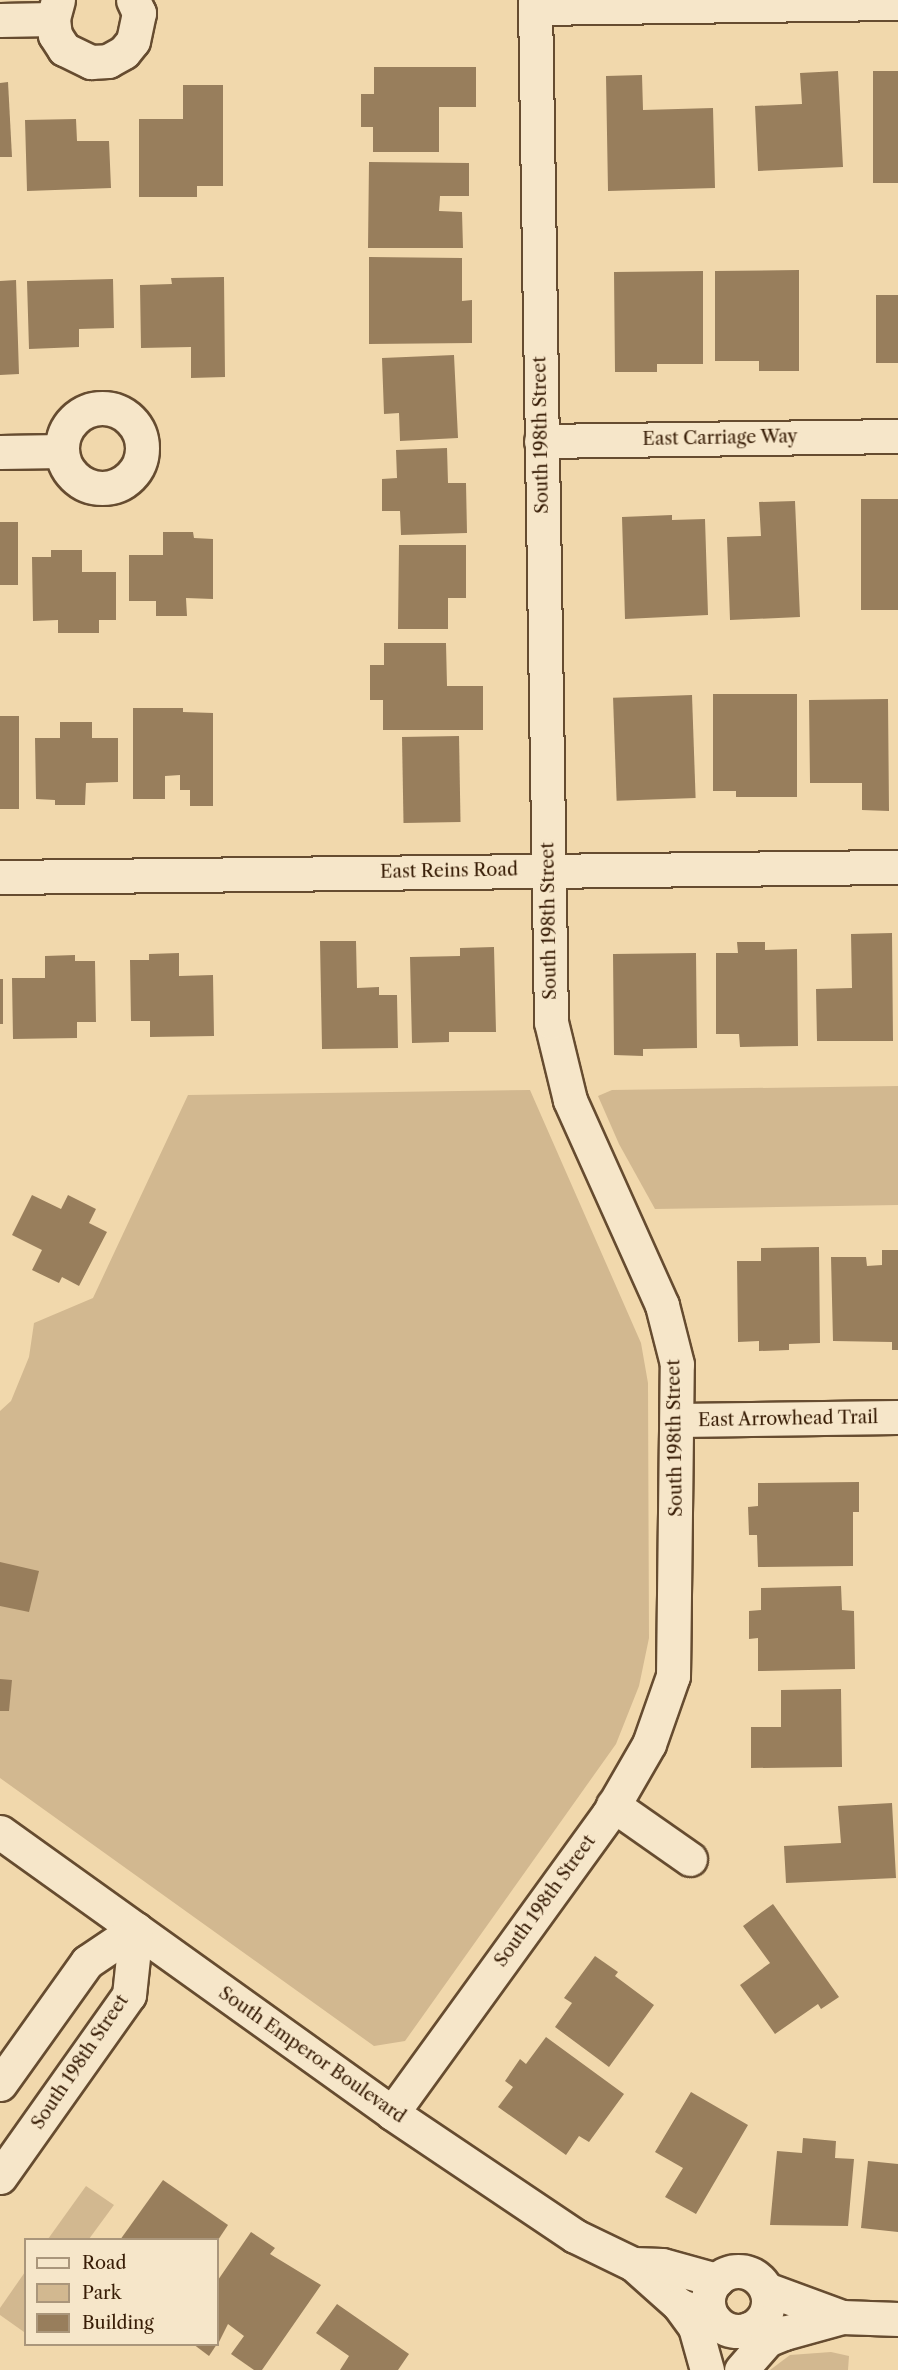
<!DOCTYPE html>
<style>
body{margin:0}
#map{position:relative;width:898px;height:2370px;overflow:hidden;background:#f1d8ac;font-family:"Libre Caslon Text",serif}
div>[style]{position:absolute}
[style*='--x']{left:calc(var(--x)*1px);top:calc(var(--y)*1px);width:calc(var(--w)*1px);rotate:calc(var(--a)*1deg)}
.green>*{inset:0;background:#d2b890}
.building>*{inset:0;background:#987e5c;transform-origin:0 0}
.roads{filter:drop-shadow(2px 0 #664c30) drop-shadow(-2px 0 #664c30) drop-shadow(0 2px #664c30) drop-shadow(0 -2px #664c30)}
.minor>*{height:33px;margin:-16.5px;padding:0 16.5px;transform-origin:16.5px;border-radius:16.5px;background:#f6e6c9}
.minor>.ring{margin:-16.5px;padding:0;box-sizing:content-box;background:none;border:33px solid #f6e6c9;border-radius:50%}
span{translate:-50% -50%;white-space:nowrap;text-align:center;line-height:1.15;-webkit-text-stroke:5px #f6e6c9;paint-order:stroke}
.street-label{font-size:18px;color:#381d06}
.legend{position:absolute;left:24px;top:2238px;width:195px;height:108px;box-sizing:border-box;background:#f6e6c9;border:2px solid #aa967b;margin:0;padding:8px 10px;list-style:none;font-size:18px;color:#381d06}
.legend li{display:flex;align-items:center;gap:12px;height:30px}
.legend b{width:30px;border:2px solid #aa967b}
</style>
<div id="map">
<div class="green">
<i style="clip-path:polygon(898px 1086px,898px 1205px,655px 1209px,619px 1144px,598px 1096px,612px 1090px)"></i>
<i style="clip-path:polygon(530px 1090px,641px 1343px,648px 1383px,649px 1638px,639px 1686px,616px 1744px,405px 2041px,374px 2046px,0 1778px,0 1411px,11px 1401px,29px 1357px,34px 1323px,93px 1298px,188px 1095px)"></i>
<i style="clip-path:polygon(86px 2186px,114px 2205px,89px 2239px,48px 2239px)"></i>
<i style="clip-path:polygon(25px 2272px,26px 2330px,24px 2332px,0 2315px,0 2308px)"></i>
<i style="clip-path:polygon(831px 2352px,849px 2356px,848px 2370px,770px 2370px,790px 2355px)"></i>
</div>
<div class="building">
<i style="clip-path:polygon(374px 67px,476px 67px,476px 107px,439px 107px,439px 152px,373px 152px,373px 127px,361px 127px,361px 94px,374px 94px)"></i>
<i style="clip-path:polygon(838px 71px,843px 167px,758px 171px,755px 106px,802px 104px,800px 73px)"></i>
<i style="left:873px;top:71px;width:25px;height:112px"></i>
<i style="clip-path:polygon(642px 75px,643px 110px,713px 108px,715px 188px,608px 191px,606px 76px)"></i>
<i style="clip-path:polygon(8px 82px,12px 157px,0 157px,0 83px)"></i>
<i style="clip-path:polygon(183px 85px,223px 85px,223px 186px,197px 186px,197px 197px,139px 197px,139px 119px,183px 119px)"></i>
<i style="clip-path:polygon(76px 119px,77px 141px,109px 141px,111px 188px,27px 191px,25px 120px)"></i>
<i style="clip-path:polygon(369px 162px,469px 163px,469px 196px,440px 196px,439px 211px,462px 212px,463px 248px,368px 248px)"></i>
<i style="clip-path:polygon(369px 257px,462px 258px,462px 301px,472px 300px,472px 343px,369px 344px)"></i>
<i style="clip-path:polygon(799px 270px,799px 371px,759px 371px,759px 361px,715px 361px,715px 271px)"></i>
<i style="clip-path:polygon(703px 271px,703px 364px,657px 364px,657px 372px,615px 372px,614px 272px)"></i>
<i style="clip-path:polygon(224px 277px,225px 377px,191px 378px,191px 347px,141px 348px,140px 285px,172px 284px,171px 278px)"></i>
<i style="clip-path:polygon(113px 279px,114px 328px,79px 329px,79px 347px,29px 349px,27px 281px)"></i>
<i style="clip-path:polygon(16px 280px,19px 374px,0 375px,0 281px)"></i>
<i style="left:876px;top:295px;width:22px;height:68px"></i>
<i style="clip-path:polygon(454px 355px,458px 438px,400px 441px,399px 413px,384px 414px,382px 358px)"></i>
<i style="clip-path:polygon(447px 448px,448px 483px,466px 483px,467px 533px,401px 535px,400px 511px,382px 511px,382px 479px,397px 478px,396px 450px)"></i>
<i style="left:898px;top:499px;width:111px;height:37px;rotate:90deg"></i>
<i style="clip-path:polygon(795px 501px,800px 617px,730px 620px,727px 537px,761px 536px,759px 502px)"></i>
<i style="clip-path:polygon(672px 515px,672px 520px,705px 519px,708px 615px,625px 619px,622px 517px)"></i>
<i style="left:0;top:522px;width:18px;height:63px"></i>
<i style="clip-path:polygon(163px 532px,193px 532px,194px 538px,213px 539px,213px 599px,186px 598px,187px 616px,156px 616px,156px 601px,129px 601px,129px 555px,163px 555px)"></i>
<i style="clip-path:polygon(399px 545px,466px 545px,466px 598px,448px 598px,448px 629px,398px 629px)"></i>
<i style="clip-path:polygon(51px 550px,82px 550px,82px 572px,116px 572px,116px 620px,99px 620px,99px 633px,58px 633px,58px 620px,33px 621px,32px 557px,51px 557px)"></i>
<i style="clip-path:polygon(384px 643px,446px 643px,447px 686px,483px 686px,483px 730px,383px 730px,383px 700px,370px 700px,370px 665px,384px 665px)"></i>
<i style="clip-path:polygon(713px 694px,797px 694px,797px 797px,736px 797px,736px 791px,713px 791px)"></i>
<i style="left:692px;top:695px;width:103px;height:79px;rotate:88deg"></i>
<i style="clip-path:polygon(888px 699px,889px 811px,862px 810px,862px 783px,810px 783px,809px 700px)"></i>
<i style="clip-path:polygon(133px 708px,183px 708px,183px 712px,213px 713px,213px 806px,190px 806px,190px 790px,180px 790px,180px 775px,165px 776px,165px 799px,133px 799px)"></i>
<i style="left:0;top:716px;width:19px;height:93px"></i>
<i style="clip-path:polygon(60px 722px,92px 722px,92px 738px,118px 738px,118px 782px,86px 783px,85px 805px,55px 805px,55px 800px,36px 799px,35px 738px,60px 738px)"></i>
<i style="left:459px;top:736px;width:86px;height:57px;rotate:89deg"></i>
<i style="clip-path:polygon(892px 933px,893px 1041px,817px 1041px,816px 989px,852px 988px,851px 934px)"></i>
<i style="clip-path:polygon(320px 941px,356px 941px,357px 988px,379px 987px,379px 995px,397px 995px,398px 1048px,322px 1049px)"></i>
<i style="clip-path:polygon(737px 942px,765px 942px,765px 950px,797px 949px,798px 1046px,740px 1047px,739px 1034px,716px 1034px,716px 953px,738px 953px)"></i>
<i style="clip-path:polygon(494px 947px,496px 1032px,449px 1032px,449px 1042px,412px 1043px,410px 957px,460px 956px,460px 948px)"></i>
<i style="clip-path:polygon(179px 953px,179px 976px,213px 975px,214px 1036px,150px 1037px,150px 1021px,131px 1021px,130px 960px,149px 960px,149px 954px)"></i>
<i style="clip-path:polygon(696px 953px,697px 1048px,643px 1049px,643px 1056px,614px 1055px,613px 954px)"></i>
<i style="clip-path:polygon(75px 955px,75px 961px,95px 961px,96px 1022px,77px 1022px,77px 1038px,13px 1039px,12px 978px,45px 978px,45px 956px)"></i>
<i style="left:0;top:979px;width:3px;height:45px"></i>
<i style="clip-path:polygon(32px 1195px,61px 1209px,68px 1195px,96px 1209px,89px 1223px,107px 1232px,79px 1286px,62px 1277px,59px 1283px,32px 1270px,42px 1250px,12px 1235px)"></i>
<i style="clip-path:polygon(819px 1247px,820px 1343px,789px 1344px,789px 1350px,759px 1351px,759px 1341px,738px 1342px,737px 1261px,761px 1261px,761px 1248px)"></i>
<i style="clip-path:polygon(882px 1250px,898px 1250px,898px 1350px,892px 1350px,892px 1342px,833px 1341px,831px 1257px,866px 1257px,867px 1266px,882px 1265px)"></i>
<i style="clip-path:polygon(859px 1482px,859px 1512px,853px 1512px,853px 1566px,758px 1567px,757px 1535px,749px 1535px,748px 1507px,758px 1506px,758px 1483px)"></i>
<i style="clip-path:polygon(0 1562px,39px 1571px,29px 1612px,0 1606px)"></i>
<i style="clip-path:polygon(841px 1586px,842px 1610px,854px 1611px,855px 1669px,758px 1671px,758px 1638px,749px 1639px,749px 1611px,761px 1610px,761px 1588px)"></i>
<i style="clip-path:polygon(0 1679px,12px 1680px,9px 1711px,0 1711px)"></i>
<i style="clip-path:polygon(841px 1689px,842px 1767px,751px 1768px,751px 1727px,781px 1727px,781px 1690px)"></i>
<i style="clip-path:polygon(892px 1803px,896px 1878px,786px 1883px,784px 1846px,841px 1843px,838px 1806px)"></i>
<i style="clip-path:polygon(773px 1904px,839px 1997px,821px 2009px,818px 2004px,775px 2034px,740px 1985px,770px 1963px,743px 1926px)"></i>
<i style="clip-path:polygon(595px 1956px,618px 1972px,615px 1976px,654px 2005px,609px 2067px,555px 2027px,572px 2003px,564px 1998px)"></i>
<i style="clip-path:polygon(546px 2037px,624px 2094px,589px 2142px,579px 2136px,566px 2155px,498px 2107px,513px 2087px,505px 2081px,520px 2059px,526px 2064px)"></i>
<i style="clip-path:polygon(691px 2092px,748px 2125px,696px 2214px,665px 2197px,683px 2168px,655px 2152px)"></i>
<i style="clip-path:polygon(803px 2138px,836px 2141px,835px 2158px,854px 2159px,848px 2226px,770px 2225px,777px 2151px,802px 2153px)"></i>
<i style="clip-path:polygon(868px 2161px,898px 2164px,898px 2232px,861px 2228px)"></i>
<i style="clip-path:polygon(163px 2180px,228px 2225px,218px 2240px,120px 2240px)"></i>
<i style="clip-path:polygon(251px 2232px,275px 2248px,270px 2254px,321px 2285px,262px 2370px,254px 2370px,231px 2354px,244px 2336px,228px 2324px,218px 2344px,218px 2280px)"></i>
<i style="clip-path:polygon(337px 2304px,409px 2354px,398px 2370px,340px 2370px,349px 2356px,316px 2333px)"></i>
<i style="clip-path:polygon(193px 2344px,217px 2344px,209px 2356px)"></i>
</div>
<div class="roads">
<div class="minor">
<i style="--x:58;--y:0;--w:20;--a:105"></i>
<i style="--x:53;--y:19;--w:16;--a:83"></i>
<i style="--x:55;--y:35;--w:17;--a:57"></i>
<i style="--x:64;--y:49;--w:30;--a:26"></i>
<i style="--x:91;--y:62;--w:17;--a:-3"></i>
<i style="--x:108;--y:61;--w:18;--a:-29"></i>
<i style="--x:124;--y:52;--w:14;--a:-51"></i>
<i style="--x:133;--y:41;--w:29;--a:-78"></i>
<i style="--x:139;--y:13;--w:14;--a:-115"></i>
<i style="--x:535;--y:8;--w:363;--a:-0.8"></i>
<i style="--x:0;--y:20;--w:53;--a:-1.1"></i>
<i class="ring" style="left:62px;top:408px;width:47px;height:47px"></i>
<i style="--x:541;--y:441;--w:357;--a:-0.8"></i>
<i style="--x:0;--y:452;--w:62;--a:-0.9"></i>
<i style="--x:0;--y:877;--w:898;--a:-0.64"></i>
<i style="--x:677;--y:1420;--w:221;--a:-0.8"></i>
<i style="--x:613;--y:1805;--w:94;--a:35"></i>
<i style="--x:0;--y:1832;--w:482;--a:35.6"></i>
<i style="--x:392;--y:2113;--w:220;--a:33.9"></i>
<i style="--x:575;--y:2236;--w:64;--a:25.8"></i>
<i style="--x:633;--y:2264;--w:62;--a:41.7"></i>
<i style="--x:679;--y:2305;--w:39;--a:23"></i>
<i style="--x:0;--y:2084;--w:150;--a:-54.5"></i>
<i style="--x:87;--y:1962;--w:59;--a:-34"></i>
<i style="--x:392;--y:2113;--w:368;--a:-54.1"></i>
<i style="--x:608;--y:1815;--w:82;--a:-60"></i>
<i style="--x:649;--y:1744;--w:72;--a:-70.6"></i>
<i style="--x:673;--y:1676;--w:312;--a:-89.3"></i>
<i style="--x:677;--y:1364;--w:61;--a:-104.3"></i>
<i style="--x:662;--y:1305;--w:225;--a:-114.2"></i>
<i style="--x:570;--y:1100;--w:80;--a:-103.7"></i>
<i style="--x:551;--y:1022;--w:1022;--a:-90.9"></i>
<i style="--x:0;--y:2177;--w:223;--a:-54.7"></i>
<i style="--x:129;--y:1995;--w:66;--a:-83.9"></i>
<i style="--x:633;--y:2264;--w:29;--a:2"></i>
<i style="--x:662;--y:2265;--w:57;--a:15.3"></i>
<i class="ring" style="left:708px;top:2271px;width:27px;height:27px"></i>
<i style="--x:766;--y:2289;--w:81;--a:20.2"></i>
<i style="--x:842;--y:2317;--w:56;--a:2"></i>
<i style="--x:679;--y:2305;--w:27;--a:54"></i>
<i style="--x:695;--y:2327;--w:45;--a:74.4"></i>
<i style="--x:748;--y:2329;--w:36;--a:6"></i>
<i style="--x:784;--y:2333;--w:60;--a:-15.4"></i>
<i style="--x:741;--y:2370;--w:40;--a:-49"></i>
<i style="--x:767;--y:2340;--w:18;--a:-22"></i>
</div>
</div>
<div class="street-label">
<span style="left:541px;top:435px;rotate:-91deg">South 198th Street</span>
<span style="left:720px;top:438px;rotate:-1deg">East Carriage Way</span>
<span style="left:449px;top:871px;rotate:-1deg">East Reins Road</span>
<span style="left:549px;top:921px;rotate:-91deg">South 198th Street</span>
<span style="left:788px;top:1419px;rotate:-1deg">East Arrowhead Trail</span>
<span style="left:675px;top:1438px;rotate:-91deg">South 198th Street</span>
<span style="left:545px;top:1901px;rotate:-54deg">South 198th Street</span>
<span style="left:312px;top:2055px;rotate:35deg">South Emperor Boulevard</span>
<span style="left:80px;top:2062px;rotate:-56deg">South 198th Street</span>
</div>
<ul class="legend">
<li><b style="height:8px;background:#f6e6c9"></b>Road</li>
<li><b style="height:16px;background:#d2b890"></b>Park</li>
<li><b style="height:16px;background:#987e5c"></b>Building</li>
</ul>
</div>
